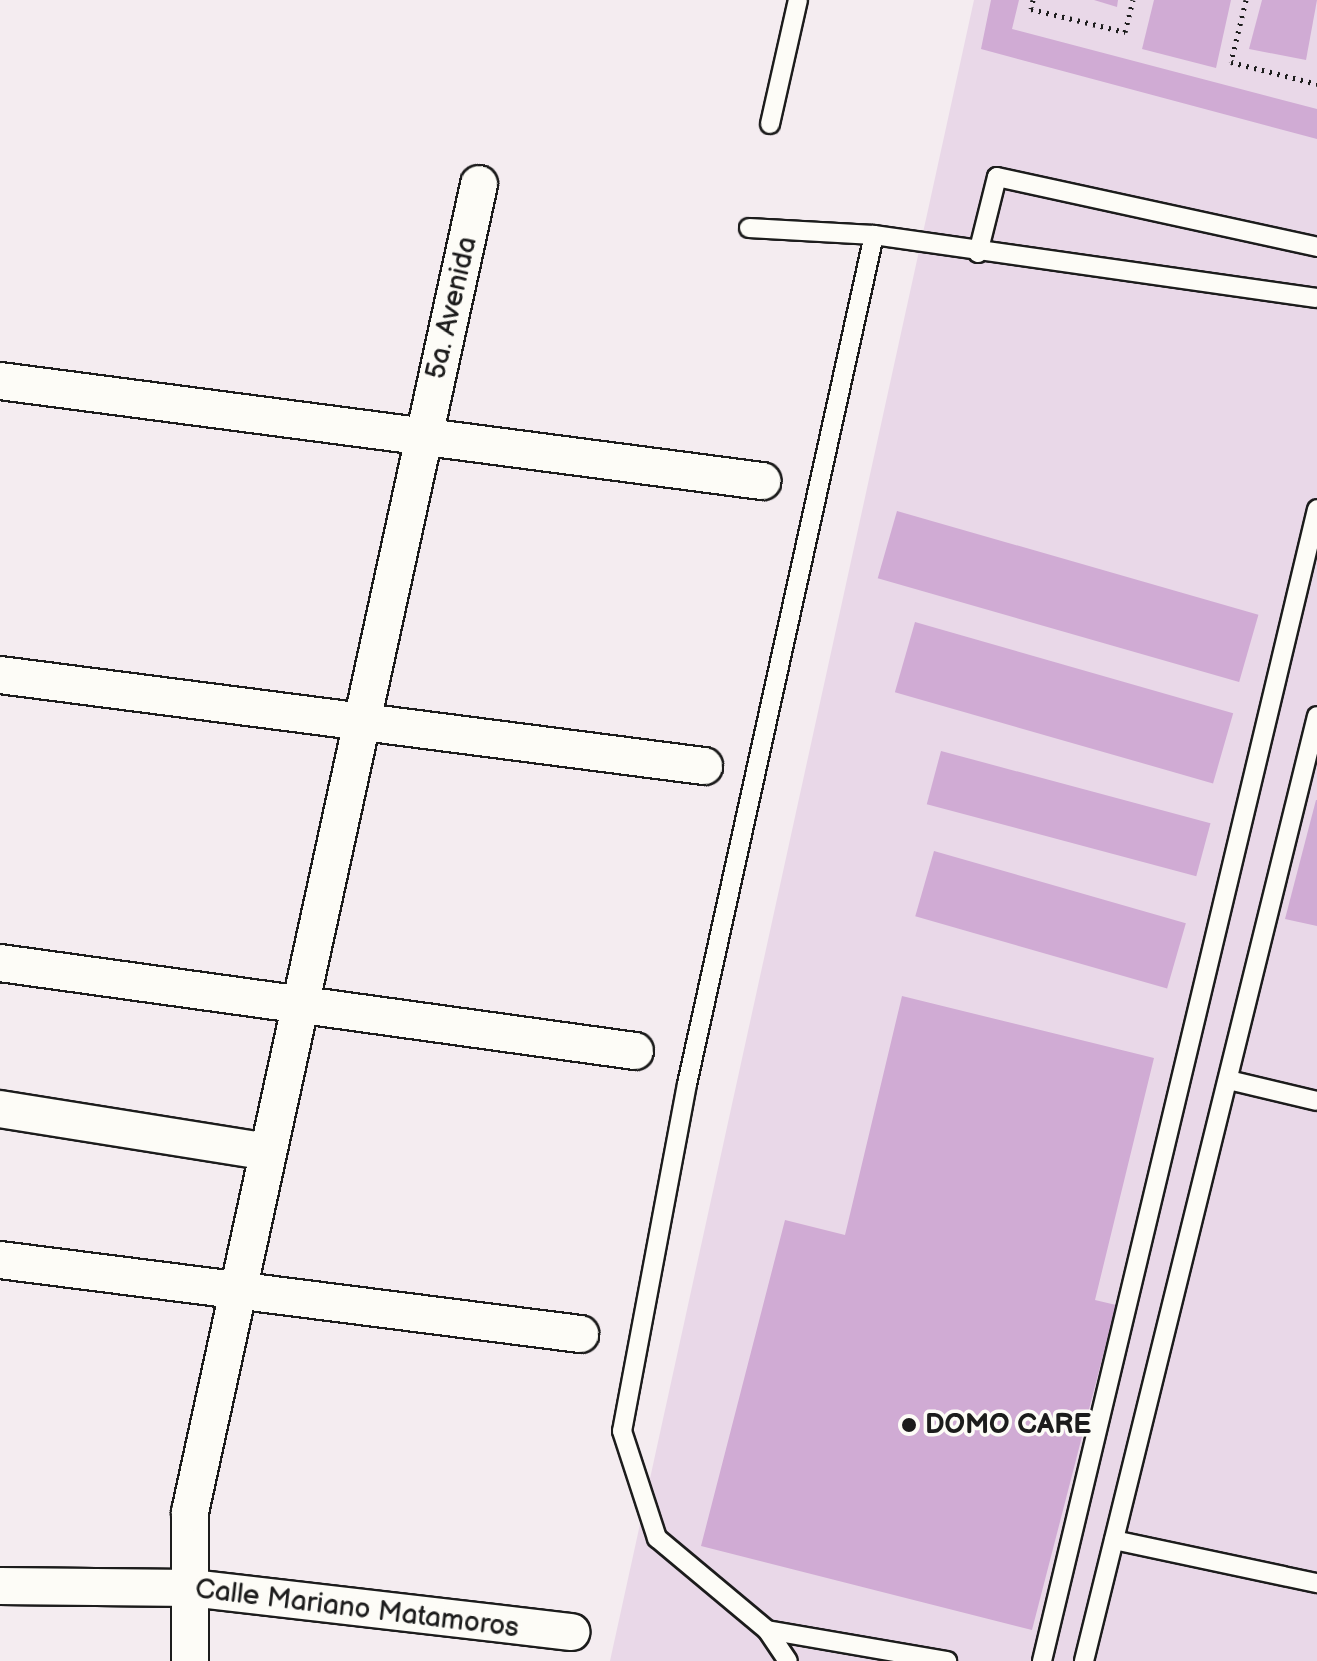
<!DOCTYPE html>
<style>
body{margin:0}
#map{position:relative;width:1317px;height:1661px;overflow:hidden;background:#f4ecf0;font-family:"Balsamiq Sans",sans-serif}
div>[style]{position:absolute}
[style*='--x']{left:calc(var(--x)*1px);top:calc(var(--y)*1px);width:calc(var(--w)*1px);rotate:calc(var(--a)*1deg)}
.built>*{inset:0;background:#e9d8e8}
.building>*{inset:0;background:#d0abd4;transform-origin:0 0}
.path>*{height:5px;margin-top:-2.5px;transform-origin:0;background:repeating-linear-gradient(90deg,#1c1c1c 0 2px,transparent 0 8px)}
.roads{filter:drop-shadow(2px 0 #1c1c1c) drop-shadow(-2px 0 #1c1c1c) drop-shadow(0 2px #1c1c1c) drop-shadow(0 -2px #1c1c1c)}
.lane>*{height:18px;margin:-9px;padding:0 9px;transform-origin:9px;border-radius:9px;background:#fdfcf7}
.street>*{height:36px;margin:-18px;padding:0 18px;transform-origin:18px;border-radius:18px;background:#fdfcf7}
.dots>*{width:22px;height:22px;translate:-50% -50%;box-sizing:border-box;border:4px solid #fdfcf7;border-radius:50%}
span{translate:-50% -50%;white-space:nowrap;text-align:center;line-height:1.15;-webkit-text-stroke:7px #fdfcf7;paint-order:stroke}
.street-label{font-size:28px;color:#1c1c1c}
.poi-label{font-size:28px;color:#1c1c1c;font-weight:700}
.left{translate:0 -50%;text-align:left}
</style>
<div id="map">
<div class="built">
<i style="clip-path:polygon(974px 0,1317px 0,1317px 1661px,610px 1661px)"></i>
</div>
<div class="building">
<i style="clip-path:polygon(991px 0,1019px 0,1012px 29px,1317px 109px,1317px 139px,981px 49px)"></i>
<i style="clip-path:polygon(1094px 0,1118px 0,1117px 7px)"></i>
<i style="clip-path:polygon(1154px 0,1231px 0,1216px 68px,1142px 49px)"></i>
<i style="clip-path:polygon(1262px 0,1317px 0,1306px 60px,1249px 49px)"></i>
<i style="left:897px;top:511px;width:376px;height:70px;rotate:16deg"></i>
<i style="left:915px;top:622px;width:331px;height:73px;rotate:16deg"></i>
<i style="left:941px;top:751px;width:279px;height:55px;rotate:15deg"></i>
<i style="clip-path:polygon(1316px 800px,1317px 800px,1317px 926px,1285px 919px)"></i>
<i style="left:934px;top:851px;width:262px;height:68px;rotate:16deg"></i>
<i style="clip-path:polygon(902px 996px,1154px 1058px,1095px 1300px,1116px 1305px,1032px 1630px,701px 1546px,785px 1220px,845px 1235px)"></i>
</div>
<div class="path">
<i style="--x:1033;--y:0;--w:9;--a:103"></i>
<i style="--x:1031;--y:9;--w:97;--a:13.7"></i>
<i style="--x:1125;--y:32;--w:33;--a:-76"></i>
<i style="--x:1246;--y:0;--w:64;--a:103.6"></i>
<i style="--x:1231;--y:62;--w:89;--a:14.3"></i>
</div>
<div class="roads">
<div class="lane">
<i style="--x:770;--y:124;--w:127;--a:-77.3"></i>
<i style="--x:749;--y:228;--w:125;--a:3.2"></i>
<i style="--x:874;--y:235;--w:447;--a:8.1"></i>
<i style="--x:874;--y:235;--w:869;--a:102.42"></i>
<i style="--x:687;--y:1084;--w:353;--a:100.6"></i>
<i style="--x:622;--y:1431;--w:113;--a:71.9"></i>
<i style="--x:657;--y:1538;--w:143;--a:39.9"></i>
<i style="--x:767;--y:1630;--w:183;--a:9.8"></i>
<i style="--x:978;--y:253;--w:78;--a:-76"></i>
<i style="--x:997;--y:177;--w:328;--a:12.3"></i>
<i style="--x:1229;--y:1080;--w:90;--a:13.4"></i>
<i style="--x:1114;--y:1540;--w:208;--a:12"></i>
<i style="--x:767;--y:1630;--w:37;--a:56"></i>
<i style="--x:1042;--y:1661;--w:1184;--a:-76.57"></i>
<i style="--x:1084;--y:1661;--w:973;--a:-76.15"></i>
</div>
<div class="street">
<i style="--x:0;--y:381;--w:769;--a:7.48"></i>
<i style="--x:0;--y:675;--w:710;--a:7.37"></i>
<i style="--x:0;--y:963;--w:641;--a:7.89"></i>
<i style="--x:0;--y:1109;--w:270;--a:9.1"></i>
<i style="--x:0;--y:1260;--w:585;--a:7.27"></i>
<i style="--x:0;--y:1586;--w:191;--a:0.6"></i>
<i style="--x:191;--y:1588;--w:383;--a:6.6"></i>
<i style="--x:190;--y:1661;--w:149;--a:-90"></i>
<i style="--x:190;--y:1512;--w:1359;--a:-77.72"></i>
</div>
</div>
<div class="dots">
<i style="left:909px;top:1425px;background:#1c1c1c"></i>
</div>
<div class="street-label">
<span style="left:452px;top:308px;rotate:-77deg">5a. Avenida</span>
<span style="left:357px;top:1609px;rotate:7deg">Calle Mariano Matamoros</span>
</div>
<div class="poi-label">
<span class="left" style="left:925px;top:1425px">DOMO CARE</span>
</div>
</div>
